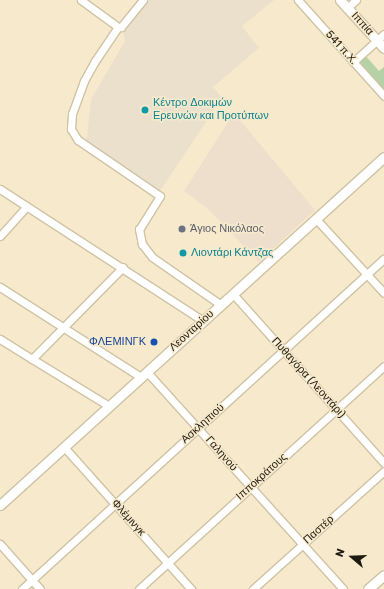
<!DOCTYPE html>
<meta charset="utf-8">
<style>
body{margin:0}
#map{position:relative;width:384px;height:589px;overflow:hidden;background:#f7eacc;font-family:Rubik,sans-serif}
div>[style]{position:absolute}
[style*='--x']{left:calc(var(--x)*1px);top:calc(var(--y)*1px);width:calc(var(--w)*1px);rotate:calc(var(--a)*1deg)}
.commercial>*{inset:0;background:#ebe0cb}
.industrial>*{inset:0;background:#eddfcc}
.green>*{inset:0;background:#b4d2a5}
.roads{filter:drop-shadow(1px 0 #d0c3a5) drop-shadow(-1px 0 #d0c3a5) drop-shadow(0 1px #d0c3a5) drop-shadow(0 -1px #d0c3a5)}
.minor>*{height:7px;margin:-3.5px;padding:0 3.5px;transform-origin:3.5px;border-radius:3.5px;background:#fff}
.tertiary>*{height:9px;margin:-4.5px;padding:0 4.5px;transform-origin:4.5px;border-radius:4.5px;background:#fff}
.dots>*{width:11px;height:11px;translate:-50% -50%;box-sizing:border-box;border:2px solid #f7eacc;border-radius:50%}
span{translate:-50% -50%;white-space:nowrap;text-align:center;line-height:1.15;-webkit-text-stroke:3px #f7eacc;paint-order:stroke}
.street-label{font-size:11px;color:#1f1a0f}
.culture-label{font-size:11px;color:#0d838f}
.left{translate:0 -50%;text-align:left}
.worship-label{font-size:11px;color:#5b616d}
.transit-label{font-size:11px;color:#164399}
.right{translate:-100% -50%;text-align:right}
.north{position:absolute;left:332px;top:537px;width:40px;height:40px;-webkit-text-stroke:3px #f7eacc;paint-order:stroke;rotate:289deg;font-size:11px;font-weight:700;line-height:16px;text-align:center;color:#1f1a0f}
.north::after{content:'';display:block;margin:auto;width:14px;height:18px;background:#1f1a0f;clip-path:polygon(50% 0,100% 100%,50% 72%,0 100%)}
</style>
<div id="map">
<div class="commercial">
<i style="clip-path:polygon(145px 0,274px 0,242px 26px,259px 48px,213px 87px,222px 98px,156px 197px,84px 148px,87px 138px,91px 99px,125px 41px,122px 29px)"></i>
</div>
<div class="industrial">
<i style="clip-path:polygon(234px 113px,315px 210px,259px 262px,208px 209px,184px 191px)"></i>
</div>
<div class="green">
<i style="clip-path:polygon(364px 54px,379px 71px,384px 67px,384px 101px,351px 66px)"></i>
</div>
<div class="roads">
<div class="minor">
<i style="--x:81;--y:0;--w:46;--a:36.1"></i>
<i style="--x:298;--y:0;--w:129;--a:48.1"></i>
<i style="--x:347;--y:8;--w:12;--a:-42"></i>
<i style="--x:118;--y:27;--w:41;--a:124.1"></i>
<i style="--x:95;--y:61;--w:23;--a:119"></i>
<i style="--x:84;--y:81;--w:35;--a:110"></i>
<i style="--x:72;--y:114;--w:15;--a:94"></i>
<i style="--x:71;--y:129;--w:13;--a:58"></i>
<i style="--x:78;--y:140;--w:99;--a:34.3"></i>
<i style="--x:160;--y:196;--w:39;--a:122"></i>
<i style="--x:139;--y:229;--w:15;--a:79"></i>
<i style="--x:142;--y:244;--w:16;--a:52"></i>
<i style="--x:152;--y:257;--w:84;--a:34.8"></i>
<i style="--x:118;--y:27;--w:3;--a:0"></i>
<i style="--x:121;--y:27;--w:35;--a:-51"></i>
<i style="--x:353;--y:62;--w:42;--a:-42.1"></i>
<i style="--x:0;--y:189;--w:242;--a:33"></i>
<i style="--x:316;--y:219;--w:100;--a:47.4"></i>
<i style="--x:0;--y:236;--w:40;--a:-48"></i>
<i style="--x:0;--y:287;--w:167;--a:32.6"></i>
<i style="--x:233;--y:294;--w:227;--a:48.2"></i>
<i style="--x:0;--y:339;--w:38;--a:32"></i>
<i style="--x:147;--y:372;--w:292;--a:47.9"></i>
<i style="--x:109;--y:406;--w:90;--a:-148.6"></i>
<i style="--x:32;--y:359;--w:129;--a:-45.3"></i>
<i style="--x:64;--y:447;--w:191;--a:48.2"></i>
<i style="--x:0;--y:544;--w:60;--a:48.4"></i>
<i style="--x:22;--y:589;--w:490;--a:-42.4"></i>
<i style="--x:139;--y:589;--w:331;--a:-42.3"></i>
<i style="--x:253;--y:589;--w:176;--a:-42"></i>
</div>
<div class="tertiary">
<i style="--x:340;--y:0;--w:65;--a:47.5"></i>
<i style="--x:0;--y:505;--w:518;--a:-42.18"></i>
<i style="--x:368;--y:589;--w:21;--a:-41"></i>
</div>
</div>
<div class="dots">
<i style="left:145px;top:110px;background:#0f9aa8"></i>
<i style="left:182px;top:229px;background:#6b7280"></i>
<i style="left:183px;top:253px;background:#0f9aa8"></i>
<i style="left:154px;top:342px;background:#1a4fb4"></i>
</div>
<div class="street-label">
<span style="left:362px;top:24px;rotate:48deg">Ιππία</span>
<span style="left:341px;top:48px;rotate:48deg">541 π.Χ.</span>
<span style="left:192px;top:331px;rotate:-42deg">Λεονταρίου</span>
<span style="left:308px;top:378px;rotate:48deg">Πυθαγόρα (Λεοντάρι)</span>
<span style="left:203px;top:424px;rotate:-42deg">Ασκληπιού</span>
<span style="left:221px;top:454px;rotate:49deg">Γαληνού</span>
<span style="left:262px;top:477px;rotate:-42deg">Ιπποκράτους</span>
<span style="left:128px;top:518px;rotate:48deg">Φλέμινγκ</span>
<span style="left:319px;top:530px;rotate:-42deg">Παστέρ</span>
</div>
<div class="culture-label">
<span class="left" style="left:153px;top:110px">Κέντρο Δοκιμών<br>Ερευνών και Προτύπων</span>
<span class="left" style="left:191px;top:253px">Λιοντάρι Κάντζας</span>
</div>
<div class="worship-label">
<span class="left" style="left:190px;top:229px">Άγιος Νικόλαος</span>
</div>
<div class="transit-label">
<span class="right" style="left:146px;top:342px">ΦΛΕΜΙΝΓΚ</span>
</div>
<div class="north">N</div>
</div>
